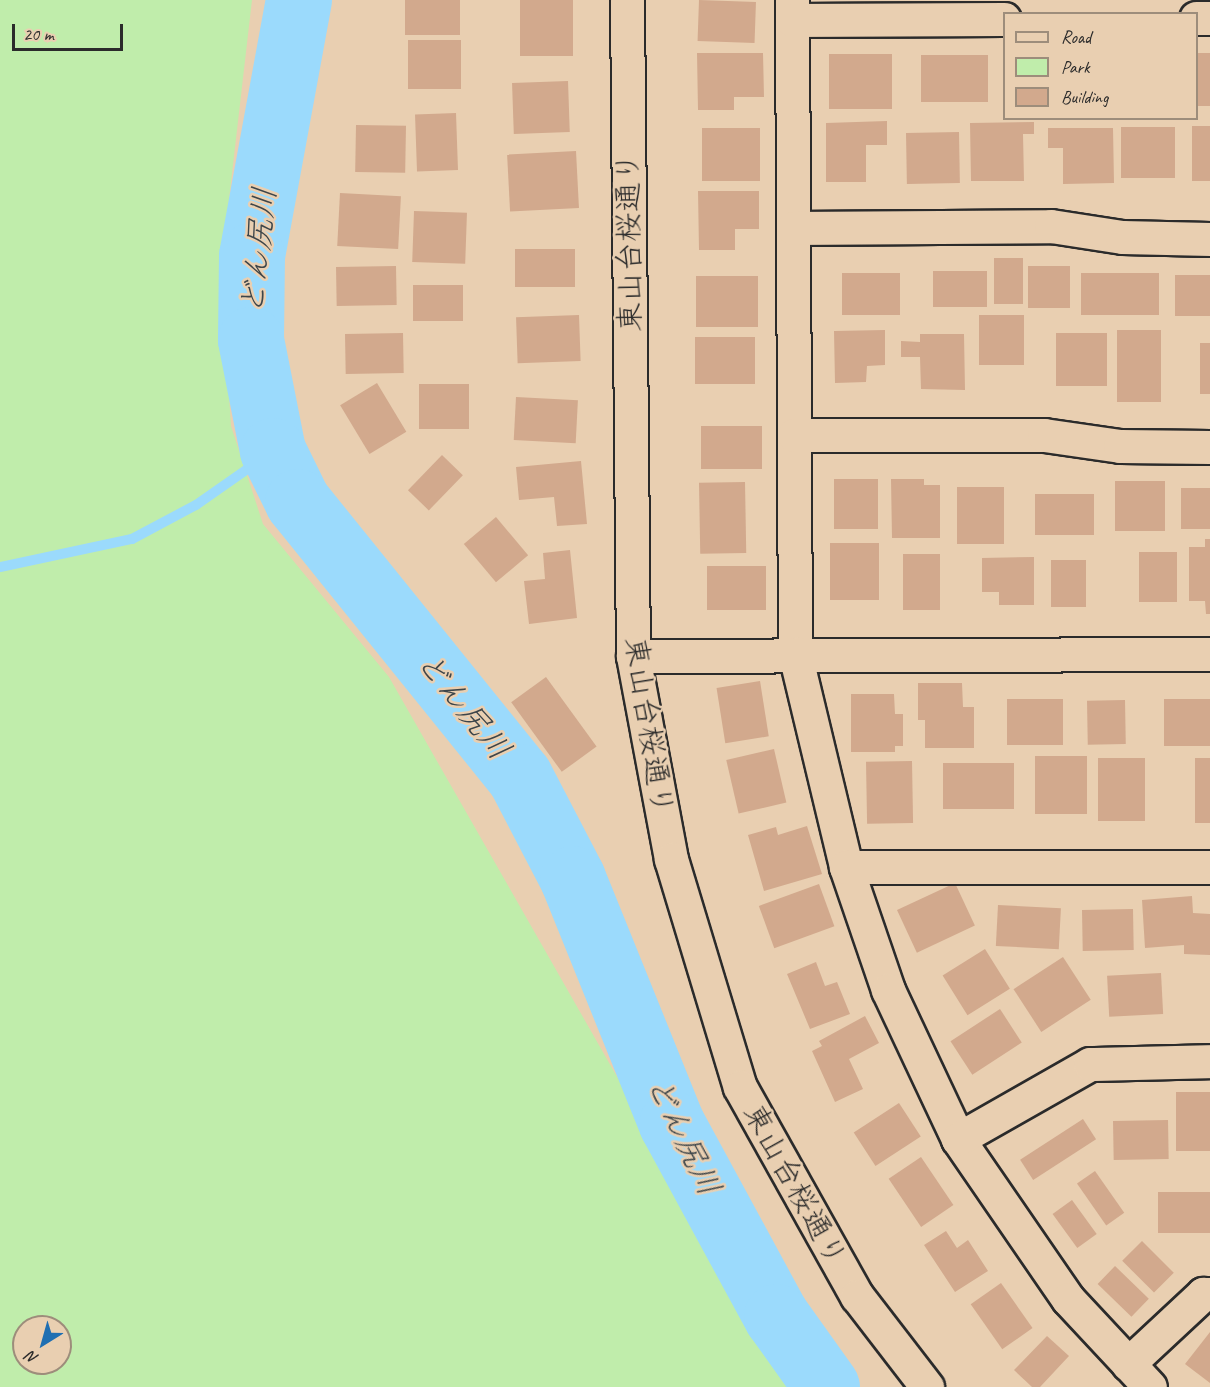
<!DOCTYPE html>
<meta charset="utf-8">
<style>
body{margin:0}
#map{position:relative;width:1210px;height:1387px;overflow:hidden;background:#e9cfb1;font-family:Caveat,"Klee One",sans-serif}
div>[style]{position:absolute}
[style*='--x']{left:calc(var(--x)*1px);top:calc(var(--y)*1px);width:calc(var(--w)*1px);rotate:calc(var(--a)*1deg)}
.green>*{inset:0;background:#c0edab}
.stream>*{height:10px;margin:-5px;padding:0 5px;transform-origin:5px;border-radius:5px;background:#9bdafc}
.river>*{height:66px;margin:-33px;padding:0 33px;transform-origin:33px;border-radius:33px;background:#9bdafc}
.building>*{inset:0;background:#d2a98d;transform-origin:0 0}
.roads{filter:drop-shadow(2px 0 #2b2b2b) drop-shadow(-2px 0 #2b2b2b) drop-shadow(0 2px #2b2b2b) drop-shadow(0 -2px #2b2b2b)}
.minor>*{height:33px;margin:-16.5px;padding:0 16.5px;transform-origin:16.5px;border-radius:16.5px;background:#e9cfb1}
.tertiary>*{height:33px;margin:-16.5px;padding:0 16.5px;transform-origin:16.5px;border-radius:16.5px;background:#e9cfb1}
span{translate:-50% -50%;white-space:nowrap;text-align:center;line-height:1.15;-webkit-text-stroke:5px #e9cfb1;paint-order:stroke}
.street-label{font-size:30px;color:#2b2b2b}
.water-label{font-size:32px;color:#3c454a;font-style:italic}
.legend{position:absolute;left:1003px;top:12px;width:195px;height:108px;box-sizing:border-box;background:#e9cfb1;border:2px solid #9d8d7b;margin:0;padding:8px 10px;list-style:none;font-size:18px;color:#2b2b2b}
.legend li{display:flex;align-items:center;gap:12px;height:30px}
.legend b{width:30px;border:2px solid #9d8d7b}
.north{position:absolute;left:12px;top:1315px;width:60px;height:60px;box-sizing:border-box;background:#e9cfb1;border:2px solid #9d8d7b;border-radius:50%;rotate:217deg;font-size:16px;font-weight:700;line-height:24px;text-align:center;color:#2b2b2b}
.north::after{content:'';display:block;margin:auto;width:21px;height:27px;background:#1f6fb2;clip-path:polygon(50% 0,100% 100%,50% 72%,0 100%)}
.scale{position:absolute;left:12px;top:24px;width:111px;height:27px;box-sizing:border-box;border:3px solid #2b2b2b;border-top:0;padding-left:8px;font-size:18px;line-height:21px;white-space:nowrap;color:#2b2b2b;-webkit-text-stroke:4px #e9cfb1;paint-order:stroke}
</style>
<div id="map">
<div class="green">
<i style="clip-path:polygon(evenodd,0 0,252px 0,221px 269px,231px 426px,263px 524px,389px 677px,794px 1387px,0 1387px,0 0,24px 1327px,60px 1327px,60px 1363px,24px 1363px,24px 1327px)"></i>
</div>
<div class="stream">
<i style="--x:0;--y:567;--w:135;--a:-12"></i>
<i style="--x:132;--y:539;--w:72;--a:-28"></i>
<i style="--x:196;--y:505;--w:94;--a:-35"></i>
</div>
<div class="river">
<i style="--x:299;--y:0;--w:260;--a:100.4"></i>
<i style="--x:252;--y:256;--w:84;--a:90.7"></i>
<i style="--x:251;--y:340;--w:113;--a:78.8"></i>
<i style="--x:273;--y:451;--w:57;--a:63.9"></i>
<i style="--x:298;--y:502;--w:353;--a:51.1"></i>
<i style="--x:520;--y:777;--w:115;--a:62.5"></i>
<i style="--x:573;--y:879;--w:264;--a:68"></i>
<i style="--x:672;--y:1124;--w:220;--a:61.5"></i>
<i style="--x:777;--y:1317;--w:86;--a:54.5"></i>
</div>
<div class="building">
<i style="left:405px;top:0;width:55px;height:35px"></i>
<i style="left:520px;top:0;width:53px;height:56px"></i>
<i style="left:699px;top:0;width:57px;height:41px;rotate:2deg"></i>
<i style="left:408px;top:40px;width:53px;height:49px"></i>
<i style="clip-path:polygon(697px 53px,763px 53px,764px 97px,734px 97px,734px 110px,698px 110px)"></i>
<i style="left:1196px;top:53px;width:14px;height:53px"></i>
<i style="left:829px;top:54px;width:63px;height:55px"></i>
<i style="left:988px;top:55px;width:47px;height:67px;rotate:90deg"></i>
<i style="left:568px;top:81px;width:51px;height:56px;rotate:88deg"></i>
<i style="left:456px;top:113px;width:57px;height:41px;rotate:88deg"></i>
<i style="clip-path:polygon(887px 121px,887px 145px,866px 145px,866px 182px,826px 182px,826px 123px)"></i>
<i style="clip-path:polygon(1034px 122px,1034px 134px,1023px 134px,1024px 181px,971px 181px,970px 123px)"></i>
<i style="left:356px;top:125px;width:50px;height:47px;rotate:1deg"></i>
<i style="left:1192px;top:126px;width:18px;height:55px"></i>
<i style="left:1121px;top:127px;width:54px;height:51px"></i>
<i style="left:702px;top:128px;width:58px;height:53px"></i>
<i style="clip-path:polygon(1048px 128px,1113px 128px,1114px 183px,1063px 184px,1063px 148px,1048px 148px)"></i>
<i style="left:959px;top:132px;width:51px;height:53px;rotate:89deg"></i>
<i style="left:576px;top:151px;width:57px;height:69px;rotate:87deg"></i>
<i style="clip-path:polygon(698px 191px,759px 191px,759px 229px,735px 229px,735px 250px,699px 250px)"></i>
<i style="left:340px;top:193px;width:61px;height:53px;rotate:3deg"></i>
<i style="left:414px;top:211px;width:53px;height:51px;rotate:2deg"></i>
<i style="left:515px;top:249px;width:60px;height:38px"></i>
<i style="left:1023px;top:258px;width:46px;height:29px;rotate:90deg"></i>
<i style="left:396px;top:266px;width:39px;height:60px;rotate:89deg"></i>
<i style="left:1028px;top:266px;width:42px;height:42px"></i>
<i style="left:933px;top:271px;width:54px;height:36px"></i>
<i style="left:842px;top:273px;width:58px;height:42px"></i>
<i style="left:1159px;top:273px;width:42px;height:78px;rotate:90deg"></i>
<i style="left:1175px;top:275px;width:35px;height:41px"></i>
<i style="left:696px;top:276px;width:62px;height:51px"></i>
<i style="left:463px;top:285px;width:36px;height:50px;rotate:90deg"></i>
<i style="left:579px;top:315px;width:46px;height:63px;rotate:88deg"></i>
<i style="left:979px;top:315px;width:45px;height:50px"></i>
<i style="clip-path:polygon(885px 330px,885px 365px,867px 366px,866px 382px,835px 383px,834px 331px)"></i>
<i style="left:1117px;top:330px;width:44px;height:72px"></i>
<i style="left:403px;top:333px;width:40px;height:58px;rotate:89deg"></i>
<i style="left:1056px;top:333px;width:51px;height:53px"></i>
<i style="clip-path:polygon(920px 334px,964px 334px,965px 390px,921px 389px,920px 357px,901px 357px,901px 341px,920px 342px)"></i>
<i style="left:695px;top:337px;width:60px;height:47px"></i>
<i style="left:1200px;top:343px;width:10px;height:51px"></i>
<i style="left:377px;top:383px;width:57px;height:43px;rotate:59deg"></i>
<i style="left:419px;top:384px;width:50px;height:45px"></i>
<i style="left:516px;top:397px;width:62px;height:43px;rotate:3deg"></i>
<i style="left:701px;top:426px;width:61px;height:43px"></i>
<i style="left:442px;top:455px;width:29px;height:49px;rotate:44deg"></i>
<i style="clip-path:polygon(581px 461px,587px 524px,557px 526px,554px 497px,519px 500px,516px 467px)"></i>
<i style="left:878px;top:479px;width:50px;height:44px;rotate:90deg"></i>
<i style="clip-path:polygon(891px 479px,924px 479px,924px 485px,940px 485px,940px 538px,892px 538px)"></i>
<i style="left:1115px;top:481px;width:50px;height:50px"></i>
<i style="left:745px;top:482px;width:71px;height:46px;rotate:89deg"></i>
<i style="left:1004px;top:487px;width:57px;height:47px;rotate:90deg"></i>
<i style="left:1181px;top:488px;width:29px;height:41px"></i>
<i style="left:1094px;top:494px;width:41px;height:59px;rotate:90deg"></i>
<i style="left:496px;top:517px;width:50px;height:42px;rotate:50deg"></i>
<i style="clip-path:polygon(1205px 539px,1210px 539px,1210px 614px,1206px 614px,1205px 601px,1189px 601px,1189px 547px,1205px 547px)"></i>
<i style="left:879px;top:543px;width:57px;height:49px;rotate:90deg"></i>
<i style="clip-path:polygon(570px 550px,577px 618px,529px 624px,524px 581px,545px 579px,543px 553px)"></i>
<i style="left:1139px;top:552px;width:38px;height:50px"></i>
<i style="left:903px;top:554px;width:37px;height:56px"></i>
<i style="clip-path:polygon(1034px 557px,1034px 605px,999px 605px,999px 592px,982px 592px,982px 558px)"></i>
<i style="left:1051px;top:560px;width:35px;height:47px"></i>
<i style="left:707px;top:566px;width:59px;height:44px"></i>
<i style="left:546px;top:677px;width:86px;height:43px;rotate:54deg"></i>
<i style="left:760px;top:681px;width:56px;height:44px;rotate:81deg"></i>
<i style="clip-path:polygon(918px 683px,962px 683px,963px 707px,974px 707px,974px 748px,925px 748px,925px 720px,918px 720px)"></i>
<i style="clip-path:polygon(851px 694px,894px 694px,895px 714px,903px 714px,903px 746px,895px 746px,895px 752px,851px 752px)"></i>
<i style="left:1007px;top:699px;width:56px;height:46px"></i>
<i style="left:1164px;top:699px;width:46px;height:47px"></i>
<i style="left:1125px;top:700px;width:44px;height:38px;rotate:89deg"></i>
<i style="left:774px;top:749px;width:55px;height:49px;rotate:77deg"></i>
<i style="left:1035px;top:756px;width:52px;height:58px"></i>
<i style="left:1098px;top:758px;width:47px;height:63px"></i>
<i style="left:1195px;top:758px;width:15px;height:65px"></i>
<i style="left:912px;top:761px;width:62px;height:46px;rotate:89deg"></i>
<i style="left:943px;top:763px;width:71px;height:46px"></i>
<i style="clip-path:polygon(807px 826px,822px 874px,764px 891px,748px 835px,776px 827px,778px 835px)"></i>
<i style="left:955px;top:883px;width:47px;height:64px;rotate:65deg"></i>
<i style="left:819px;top:884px;width:45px;height:64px;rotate:70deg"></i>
<i style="clip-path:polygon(1192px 896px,1193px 913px,1210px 914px,1210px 955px,1184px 954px,1184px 945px,1145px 948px,1142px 900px)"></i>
<i style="left:998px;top:905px;width:63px;height:41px;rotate:3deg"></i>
<i style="left:1133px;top:909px;width:41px;height:51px;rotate:89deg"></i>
<i style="left:985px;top:949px;width:47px;height:50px;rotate:58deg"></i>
<i style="left:1063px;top:957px;width:51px;height:59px;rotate:57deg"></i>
<i style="clip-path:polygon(816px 962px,825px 986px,837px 982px,850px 1014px,810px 1029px,787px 974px)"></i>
<i style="left:1161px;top:973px;width:41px;height:54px;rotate:87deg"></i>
<i style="left:1000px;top:1009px;width:40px;height:59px;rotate:57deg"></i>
<i style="clip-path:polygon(865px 1016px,879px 1043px,849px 1059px,863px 1089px,835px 1102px,812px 1051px,822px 1046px,819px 1041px)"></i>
<i style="left:1176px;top:1092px;width:34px;height:59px"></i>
<i style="left:899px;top:1103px;width:40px;height:54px;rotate:57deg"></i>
<i style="left:1083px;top:1119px;width:24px;height:75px;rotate:57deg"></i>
<i style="left:1168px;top:1120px;width:39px;height:55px;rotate:89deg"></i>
<i style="left:921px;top:1157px;width:58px;height:39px;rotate:56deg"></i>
<i style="left:1095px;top:1171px;width:51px;height:22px;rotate:55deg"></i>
<i style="left:1210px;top:1192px;width:41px;height:52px;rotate:90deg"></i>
<i style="left:1072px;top:1200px;width:42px;height:24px;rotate:54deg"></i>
<i style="clip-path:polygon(946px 1231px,957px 1248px,968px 1240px,988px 1271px,955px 1292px,924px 1245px)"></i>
<i style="left:1142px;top:1241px;width:45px;height:28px;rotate:45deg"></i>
<i style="left:1115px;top:1266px;width:47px;height:25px;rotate:44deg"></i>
<i style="left:1001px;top:1283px;width:55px;height:37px;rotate:55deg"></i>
<i style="clip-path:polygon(1210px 1332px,1210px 1383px,1185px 1364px)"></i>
<i style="clip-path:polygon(1047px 1336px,1069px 1356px,1040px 1387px,1032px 1387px,1014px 1370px)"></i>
</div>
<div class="roads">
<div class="minor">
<i style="--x:792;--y:0;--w:654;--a:89.74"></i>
<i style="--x:795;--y:654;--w:219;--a:76.5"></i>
<i style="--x:846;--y:867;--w:130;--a:71.1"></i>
<i style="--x:888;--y:990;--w:165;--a:64.8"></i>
<i style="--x:958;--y:1139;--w:194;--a:55.5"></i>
<i style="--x:1068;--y:1299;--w:120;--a:47"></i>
<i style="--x:1196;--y:18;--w:14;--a:0"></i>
<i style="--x:792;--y:20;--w:212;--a:-0.3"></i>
<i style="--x:793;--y:228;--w:258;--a:-0.4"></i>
<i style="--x:1051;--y:226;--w:72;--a:8.8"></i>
<i style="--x:1122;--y:237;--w:88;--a:1.3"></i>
<i style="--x:794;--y:435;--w:250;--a:0"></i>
<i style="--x:1044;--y:435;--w:77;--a:8.2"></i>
<i style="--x:1120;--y:446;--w:90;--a:0.6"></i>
<i style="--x:633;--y:656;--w:577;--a:-0.2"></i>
<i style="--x:846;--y:867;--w:364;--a:0"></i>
<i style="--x:958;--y:1139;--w:152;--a:-29.6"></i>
<i style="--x:1090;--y:1064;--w:120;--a:-1.4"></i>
<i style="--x:1128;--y:1364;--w:103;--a:-43"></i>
<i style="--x:1203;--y:1294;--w:7;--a:0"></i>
</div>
<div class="tertiary">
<i style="--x:627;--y:0;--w:656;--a:89.48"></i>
<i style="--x:633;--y:656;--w:207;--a:79.4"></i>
<i style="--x:671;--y:859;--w:238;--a:73.2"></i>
<i style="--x:740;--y:1087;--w:240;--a:60.8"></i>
<i style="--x:857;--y:1296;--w:115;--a:52.4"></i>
</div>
</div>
<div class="street-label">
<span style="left:629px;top:242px;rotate:-91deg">東山台桜通り</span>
<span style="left:649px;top:726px;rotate:81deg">東山台桜通り</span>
<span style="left:795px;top:1185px;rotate:61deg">東山台桜通り</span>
</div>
<div class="water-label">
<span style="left:259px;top:251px;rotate:-84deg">どん尻川</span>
<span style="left:463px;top:706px;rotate:51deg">どん尻川</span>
<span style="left:683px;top:1136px;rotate:64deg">どん尻川</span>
</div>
<ul class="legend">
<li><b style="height:8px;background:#e9cfb1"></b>Road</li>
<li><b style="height:16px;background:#c0edab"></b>Park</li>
<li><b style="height:16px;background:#d2a98d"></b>Building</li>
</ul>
<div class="north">N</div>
<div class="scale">20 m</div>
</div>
